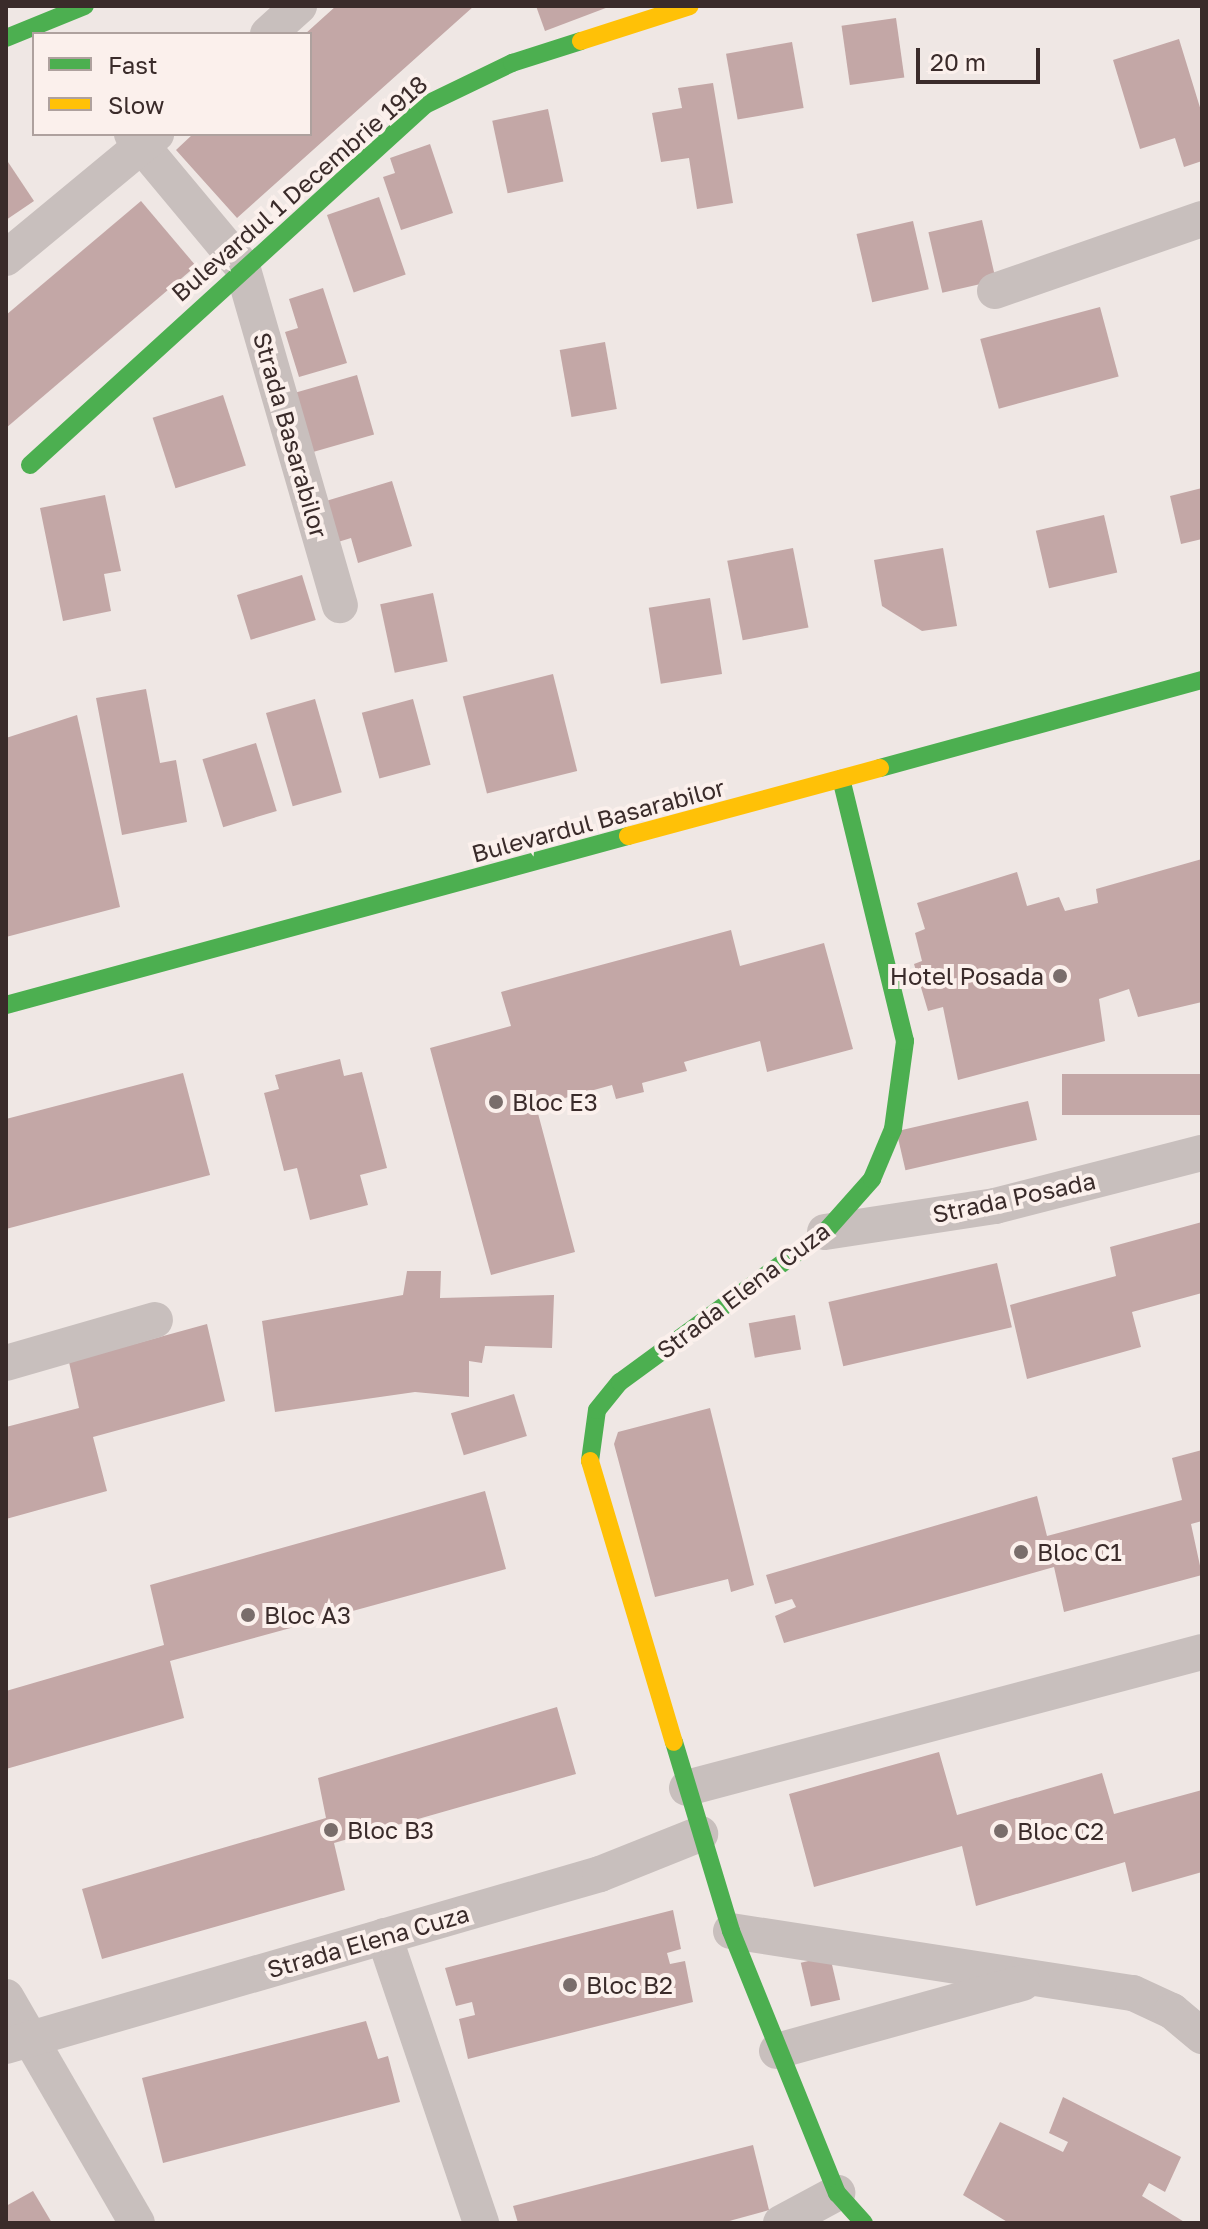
<!DOCTYPE html>
<style>
body{margin:0}
#map{position:relative;width:1208px;height:2229px;overflow:hidden;background:#efe7e4;font-family:"Golos Text",sans-serif}
div>[style]{position:absolute}
[style*='--x']{left:calc(var(--x)*1px);top:calc(var(--y)*1px);width:calc(var(--w)*1px);rotate:calc(var(--a)*1deg)}
.building>*{inset:0;background:#c3a7a6;transform-origin:0 0}
.street>*{height:36px;margin:-18px;padding:0 18px;transform-origin:18px;border-radius:18px;background:#c8bfbd}
.fast>*{height:18px;margin:-9px;padding:0 9px;transform-origin:9px;border-radius:9px;background:#4caf50}
.slow>*{height:18px;margin:-9px;padding:0 9px;transform-origin:9px;border-radius:9px;background:#ffc107}
.dots>*{width:22px;height:22px;translate:-50% -50%;box-sizing:border-box;border:4px solid #fbf0ec;border-radius:50%}
span{translate:-50% -50%;white-space:nowrap;text-align:center;line-height:1.15;-webkit-text-stroke:8px #fbf0ec;paint-order:stroke}
.street-label{font-size:24px;color:#3a2b2a}
.poi-label{font-size:24px;color:#3a2b2a}
.right{translate:-100% -50%;text-align:right}
.left{translate:0 -50%;text-align:left}
.frame{position:absolute;inset:0;border:8px solid #3a2b2a;pointer-events:none}
.legend{position:absolute;left:32px;top:32px;width:280px;height:104px;box-sizing:border-box;background:#fbf0ec;border:2px solid #aea19e;margin:0;padding:10px 14px;list-style:none;font-size:24px;color:#3a2b2a}
.legend li{display:flex;align-items:center;gap:16px;height:40px}
.legend b{width:40px;border:2px solid #aea19e}
.scale{position:absolute;left:916px;top:48px;width:124px;height:36px;box-sizing:border-box;border:4px solid #3a2b2a;border-top:0;padding-left:10px;font-size:24px;line-height:28px;white-space:nowrap;color:#3a2b2a;-webkit-text-stroke:6px #fbf0ec;paint-order:stroke}
</style>
<div id="map">
<div class="building">
<i style="clip-path:polygon(336px 6px,474px 6px,237px 218px,176px 150px,193px 134px,310px 134px,310px 34px,305px 34px)"></i>
<i style="clip-path:polygon(536px 6px,611px 6px,545px 31px)"></i>
<i style="left:896px;top:18px;width:60px;height:55px;rotate:82deg"></i>
<i style="clip-path:polygon(1179px 39px,1202px 114px,1202px 161px,1184px 167px,1175px 138px,1140px 149px,1113px 60px)"></i>
<i style="left:792px;top:42px;width:67px;height:67px;rotate:80deg"></i>
<i style="clip-path:polygon(713px 83px,733px 203px,697px 209px,689px 158px,661px 162px,652px 113px,682px 108px,678px 88px)"></i>
<i style="left:548px;top:109px;width:74px;height:57px;rotate:78deg"></i>
<i style="clip-path:polygon(430px 144px,453px 213px,401px 230px,383px 177px,395px 173px,390px 158px)"></i>
<i style="clip-path:polygon(6px 159px,34px 201px,6px 220px)"></i>
<i style="left:379px;top:197px;width:82px;height:55px;rotate:71deg"></i>
<i style="clip-path:polygon(141px 201px,196px 266px,6px 428px,6px 315px)"></i>
<i style="left:982px;top:220px;width:62px;height:55px;rotate:77deg"></i>
<i style="left:913px;top:221px;width:70px;height:58px;rotate:77deg"></i>
<i style="clip-path:polygon(323px 288px,347px 363px,299px 377px,285px 332px,298px 328px,289px 299px)"></i>
<i style="left:1100px;top:307px;width:72px;height:124px;rotate:75deg"></i>
<i style="left:605px;top:342px;width:68px;height:46px;rotate:80deg"></i>
<i style="left:357px;top:375px;width:62px;height:68px;rotate:74deg"></i>
<i style="left:223px;top:395px;width:74px;height:74px;rotate:72deg"></i>
<i style="clip-path:polygon(392px 481px,412px 546px,358px 563px,351px 538px,338px 542px,326px 501px)"></i>
<i style="clip-path:polygon(1202px 488px,1202px 539px,1181px 544px,1170px 496px)"></i>
<i style="clip-path:polygon(105px 495px,121px 571px,104px 574px,111px 611px,63px 621px,40px 508px)"></i>
<i style="left:1104px;top:515px;width:59px;height:70px;rotate:77deg"></i>
<i style="left:793px;top:548px;width:81px;height:67px;rotate:79deg"></i>
<i style="clip-path:polygon(943px 548px,957px 626px,922px 631px,882px 606px,874px 560px)"></i>
<i style="left:302px;top:575px;width:47px;height:68px;rotate:73deg"></i>
<i style="left:433px;top:593px;width:70px;height:54px;rotate:78deg"></i>
<i style="left:710px;top:598px;width:77px;height:62px;rotate:81deg"></i>
<i style="left:553px;top:674px;width:100px;height:93px;rotate:76deg"></i>
<i style="clip-path:polygon(146px 689px,160px 763px,176px 760px,187px 822px,122px 835px,96px 698px)"></i>
<i style="left:315px;top:699px;width:97px;height:51px;rotate:74deg"></i>
<i style="left:413px;top:699px;width:68px;height:53px;rotate:75deg"></i>
<i style="clip-path:polygon(77px 715px,120px 907px,6px 937px,6px 738px)"></i>
<i style="left:256px;top:743px;width:71px;height:56px;rotate:73deg"></i>
<i style="clip-path:polygon(1202px 859px,1202px 1002px,1138px 1017px,1129px 989px,1099px 999px,1105px 1041px,958px 1080px,943px 1007px,928px 1011px,914px 964px,922px 961px,915px 933px,925px 929px,917px 903px,1017px 872px,1027px 906px,1059px 897px,1065px 911px,1098px 903px,1096px 889px)"></i>
<i style="clip-path:polygon(731px 930px,740px 966px,824px 943px,853px 1049px,767px 1072px,760px 1041px,684px 1062px,687px 1071px,642px 1083px,644px 1092px,616px 1099px,612px 1085px,536px 1106px,575px 1252px,491px 1275px,430px 1048px,511px 1026px,501px 992px)"></i>
<i style="clip-path:polygon(340px 1059px,344px 1076px,362px 1072px,387px 1168px,360px 1175px,368px 1205px,310px 1220px,297px 1168px,284px 1171px,264px 1093px,279px 1089px,275px 1075px)"></i>
<i style="clip-path:polygon(183px 1073px,210px 1175px,6px 1229px,6px 1119px)"></i>
<i style="left:1202px;top:1074px;width:41px;height:140px;rotate:90deg"></i>
<i style="left:1028px;top:1101px;width:40px;height:135px;rotate:77deg"></i>
<i style="clip-path:polygon(1202px 1222px,1202px 1293px,1132px 1312px,1141px 1347px,1027px 1379px,1010px 1305px,1116px 1276px,1110px 1247px)"></i>
<i style="left:997px;top:1263px;width:66px;height:173px;rotate:77deg"></i>
<i style="clip-path:polygon(407px 1271px,441px 1271px,440px 1298px,554px 1295px,552px 1348px,485px 1346px,482px 1363px,469px 1361px,469px 1397px,415px 1392px,275px 1412px,262px 1321px,403px 1295px)"></i>
<i style="left:795px;top:1315px;width:35px;height:47px;rotate:80deg"></i>
<i style="clip-path:polygon(207px 1324px,225px 1401px,93px 1437px,107px 1491px,6px 1519px,6px 1427px,79px 1408px,69px 1362px)"></i>
<i style="left:514px;top:1394px;width:44px;height:66px;rotate:73deg"></i>
<i style="clip-path:polygon(710px 1408px,754px 1585px,731px 1592px,728px 1579px,655px 1597px,614px 1444px,618px 1432px)"></i>
<i style="clip-path:polygon(1202px 1450px,1202px 1521px,1191px 1524px,1202px 1575px,1064px 1612px,1054px 1567px,784px 1643px,775px 1616px,796px 1607px,792px 1599px,775px 1604px,766px 1575px,1037px 1496px,1047px 1536px,1182px 1500px,1172px 1458px)"></i>
<i style="clip-path:polygon(485px 1491px,506px 1569px,170px 1661px,184px 1718px,6px 1769px,6px 1691px,164px 1645px,150px 1585px)"></i>
<i style="clip-path:polygon(557px 1707px,576px 1774px,334px 1843px,345px 1890px,102px 1959px,82px 1889px,326px 1818px,318px 1778px)"></i>
<i style="clip-path:polygon(939px 1752px,957px 1815px,1102px 1773px,1114px 1814px,1202px 1790px,1202px 1872px,1132px 1892px,1125px 1862px,976px 1906px,962px 1846px,814px 1887px,789px 1794px)"></i>
<i style="clip-path:polygon(673px 1910px,681px 1949px,667px 1953px,670px 1964px,685px 1961px,693px 2002px,468px 2059px,459px 2019px,475px 2015px,472px 2002px,456px 2006px,445px 1968px)"></i>
<i style="left:830px;top:1956px;width:45px;height:30px;rotate:77deg"></i>
<i style="clip-path:polygon(366px 2021px,378px 2059px,388px 2056px,400px 2102px,163px 2163px,142px 2078px)"></i>
<i style="clip-path:polygon(1063px 2097px,1181px 2157px,1165px 2192px,1149px 2183px,1142px 2196px,1186px 2223px,1009px 2223px,963px 2195px,1000px 2122px,1063px 2152px,1068px 2142px,1049px 2133px)"></i>
<i style="clip-path:polygon(753px 2145px,769px 2210px,722px 2223px,518px 2223px,513px 2206px)"></i>
<i style="clip-path:polygon(33px 2191px,52px 2223px,6px 2223px,6px 2206px)"></i>
</div>
<div class="street">
<i style="--x:268;--y:34;--w:42;--a:-42.1"></i>
<i style="--x:132;--y:134;--w:172;--a:50.2"></i>
<i style="--x:242;--y:266;--w:353;--a:73.9"></i>
<i style="--x:6;--y:258;--w:195;--a:-39.6"></i>
<i style="--x:995;--y:291;--w:219;--a:-19.2"></i>
<i style="--x:825;--y:1232;--w:172;--a:-8.7"></i>
<i style="--x:995;--y:1206;--w:214;--a:-14.4"></i>
<i style="--x:6;--y:1363;--w:155;--a:-16.1"></i>
<i style="--x:687;--y:1788;--w:533;--a:-14.79"></i>
<i style="--x:731;--y:1931;--w:407;--a:8.8"></i>
<i style="--x:1133;--y:1993;--w:43;--a:24.8"></i>
<i style="--x:1172;--y:2011;--w:39;--a:40"></i>
<i style="--x:384;--y:1936;--w:303;--a:71.3"></i>
<i style="--x:6;--y:1997;--w:261;--a:59.9"></i>
<i style="--x:6;--y:2046;--w:618;--a:-16.15"></i>
<i style="--x:600;--y:1874;--w:108;--a:-21.8"></i>
<i style="--x:777;--y:2051;--w:255;--a:-15.5"></i>
<i style="--x:781;--y:2223;--w:64;--a:-28.2"></i>
</div>
<div class="fast">
<i style="--x:6;--y:38;--w:85;--a:-22.1"></i>
<i style="--x:30;--y:465;--w:534;--a:-42.35"></i>
<i style="--x:425;--y:105;--w:97;--a:-25.8"></i>
<i style="--x:512;--y:63;--w:72;--a:-17.7"></i>
<i style="--x:880;--y:768;--w:334;--a:-15.3"></i>
<i style="--x:6;--y:1005;--w:645;--a:-15.2"></i>
<i style="--x:590;--y:1461;--w:51;--a:-82.2"></i>
<i style="--x:597;--y:1410;--w:36;--a:-51"></i>
<i style="--x:620;--y:1382;--w:254;--a:-36.2"></i>
<i style="--x:825;--y:1232;--w:71;--a:-48.4"></i>
<i style="--x:872;--y:1179;--w:54;--a:-67.2"></i>
<i style="--x:893;--y:1129;--w:89;--a:-82.2"></i>
<i style="--x:905;--y:1041;--w:270;--a:-103.7"></i>
<i style="--x:674;--y:1742;--w:197;--a:73.2"></i>
<i style="--x:731;--y:1931;--w:283;--a:68"></i>
<i style="--x:837;--y:2193;--w:40;--a:48"></i>
</div>
<div class="slow">
<i style="--x:581;--y:41;--w:114;--a:-17.8"></i>
<i style="--x:628;--y:836;--w:261;--a:-15.1"></i>
<i style="--x:590;--y:1461;--w:293;--a:73.4"></i>
</div>
<div class="dots">
<i style="left:1060px;top:976px;background:#796d6b"></i>
<i style="left:496px;top:1102px;background:#796d6b"></i>
<i style="left:1021px;top:1552px;background:#796d6b"></i>
<i style="left:248px;top:1615px;background:#796d6b"></i>
<i style="left:331px;top:1830px;background:#796d6b"></i>
<i style="left:1001px;top:1831px;background:#796d6b"></i>
<i style="left:570px;top:1985px;background:#796d6b"></i>
</div>
<div class="street-label">
<span style="left:299px;top:188px;rotate:-41deg">Bulevardul 1 Decembrie 1918</span>
<span style="left:291px;top:435px;rotate:74deg">Strada Basarabilor</span>
<span style="left:598px;top:820px;rotate:-15deg">Bulevardul Basarabilor</span>
<span style="left:1014px;top:1197px;rotate:-12deg">Strada Posada</span>
<span style="left:743px;top:1290px;rotate:-37deg">Strada Elena Cuza</span>
<span style="left:368px;top:1941px;rotate:-16deg">Strada Elena Cuza</span>
</div>
<div class="poi-label">
<span class="right" style="left:1044px;top:976px">Hotel Posada</span>
<span class="left" style="left:512px;top:1102px">Bloc E3</span>
<span class="left" style="left:1037px;top:1552px">Bloc C1</span>
<span class="left" style="left:264px;top:1615px">Bloc A3</span>
<span class="left" style="left:347px;top:1830px">Bloc B3</span>
<span class="left" style="left:1017px;top:1831px">Bloc C2</span>
<span class="left" style="left:586px;top:1985px">Bloc B2</span>
</div>
<div class="frame"></div>
<ul class="legend">
<li><b style="height:10px;background:#4caf50"></b>Fast</li>
<li><b style="height:10px;background:#ffc107"></b>Slow</li>
</ul>
<div class="scale">20 m</div>
</div>
